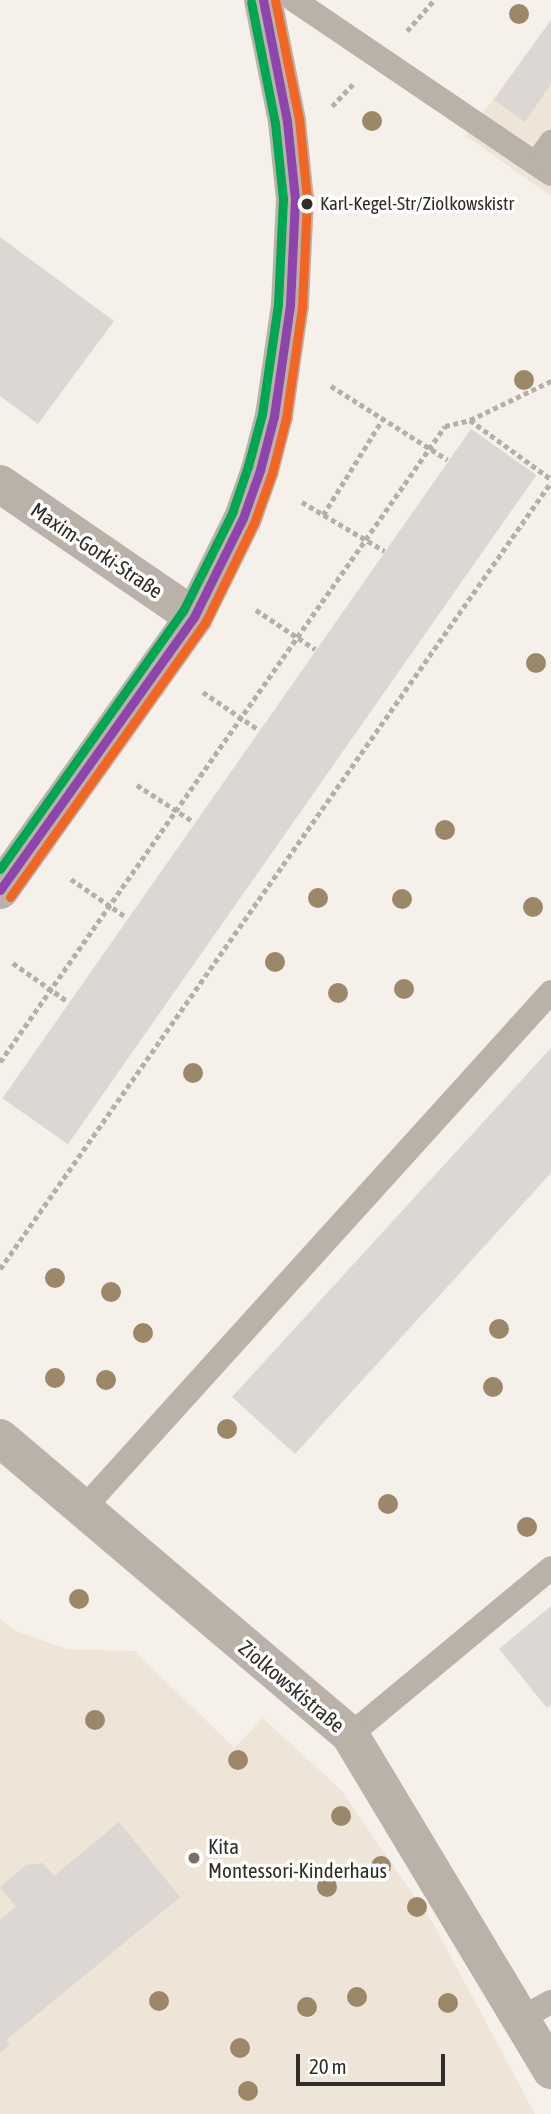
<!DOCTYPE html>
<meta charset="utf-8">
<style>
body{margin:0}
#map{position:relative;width:551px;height:2114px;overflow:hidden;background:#f6f0ea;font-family:"Asap Condensed",sans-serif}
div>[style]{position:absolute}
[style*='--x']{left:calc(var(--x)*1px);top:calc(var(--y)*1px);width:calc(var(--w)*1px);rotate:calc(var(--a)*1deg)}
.built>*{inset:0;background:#efe4d8}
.building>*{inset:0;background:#dcd7d2;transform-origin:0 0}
.path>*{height:4.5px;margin-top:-2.25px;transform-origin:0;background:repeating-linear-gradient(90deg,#b5afa9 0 5px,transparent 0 8.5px)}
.service>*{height:24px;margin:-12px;padding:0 12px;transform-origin:12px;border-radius:12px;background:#bab2a9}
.minor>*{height:38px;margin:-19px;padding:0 19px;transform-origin:19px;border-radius:19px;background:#bab2a9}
.tertiary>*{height:38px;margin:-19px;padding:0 19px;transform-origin:19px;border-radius:19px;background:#bab2a9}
.bus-1>*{height:9px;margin:-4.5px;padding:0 4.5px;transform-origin:4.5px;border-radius:4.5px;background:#8e44ad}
.bus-2>*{height:9px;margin:-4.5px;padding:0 4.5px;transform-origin:4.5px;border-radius:4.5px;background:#f26522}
.bus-3>*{height:9px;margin:-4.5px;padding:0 4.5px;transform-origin:4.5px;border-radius:4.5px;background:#00a651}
.trees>*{width:20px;height:20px;margin:-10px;border-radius:50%;background:#9c8869}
.dots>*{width:19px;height:19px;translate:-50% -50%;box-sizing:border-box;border:4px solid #fff;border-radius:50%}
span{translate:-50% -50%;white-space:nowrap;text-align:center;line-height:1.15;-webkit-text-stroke:7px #fff;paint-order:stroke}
.bus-label{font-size:19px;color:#312d28}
.left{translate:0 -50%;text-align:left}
.street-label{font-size:21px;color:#312d28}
.poi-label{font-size:21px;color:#312d28}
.scale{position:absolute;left:296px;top:2054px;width:149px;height:32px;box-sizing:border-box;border:4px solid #312d28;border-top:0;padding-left:9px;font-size:21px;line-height:24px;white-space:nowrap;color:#312d28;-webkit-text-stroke:5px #fff;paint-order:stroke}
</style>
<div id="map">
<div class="built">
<i style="clip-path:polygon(551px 20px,551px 196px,466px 136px)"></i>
<i style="clip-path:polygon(0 1619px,16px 1631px,67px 1649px,135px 1651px,234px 1748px,263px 1718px,341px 1790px,434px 1925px,535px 2114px,0 2114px)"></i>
</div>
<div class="building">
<i style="clip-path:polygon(551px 20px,551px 84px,525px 122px,494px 100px)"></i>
<i style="clip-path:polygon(0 237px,114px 321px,38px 424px,0 396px)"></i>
<i style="left:471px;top:429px;width:80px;height:817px;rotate:35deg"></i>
<i style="clip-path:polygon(551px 1048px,551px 1173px,295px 1454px,232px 1397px)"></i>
<i style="clip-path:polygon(551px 1606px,551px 1705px,547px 1708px,499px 1649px)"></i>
<i style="clip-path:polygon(119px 1822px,180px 1897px,6px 2040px,10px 2045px,0 2053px,0 1920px,16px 1907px,0 1887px,26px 1865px,43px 1863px,54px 1876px)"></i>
</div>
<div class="path">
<i style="--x:407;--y:31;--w:41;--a:-48.9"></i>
<i style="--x:332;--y:106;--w:30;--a:-46"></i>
<i style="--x:331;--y:386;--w:138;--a:32.3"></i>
<i style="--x:470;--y:420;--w:100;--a:36.1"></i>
<i style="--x:302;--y:502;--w:96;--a:30.6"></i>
<i style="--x:323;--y:515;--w:115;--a:-58.1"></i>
<i style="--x:256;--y:610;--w:71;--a:33.5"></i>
<i style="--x:203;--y:692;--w:68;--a:34.2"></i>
<i style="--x:137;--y:785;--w:68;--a:33"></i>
<i style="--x:71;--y:879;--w:67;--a:34.6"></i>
<i style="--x:13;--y:963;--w:66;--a:35.1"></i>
<i style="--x:0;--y:1062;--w:776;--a:-55.02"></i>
<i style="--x:445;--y:426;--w:26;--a:-13"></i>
<i style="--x:470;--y:420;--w:90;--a:-25.7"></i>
<i style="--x:0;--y:1269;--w:961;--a:-55"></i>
</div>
<div class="service">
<i style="--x:294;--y:0;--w:310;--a:34.1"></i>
<i style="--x:536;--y:163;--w:26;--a:-54"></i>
<i style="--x:83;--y:1509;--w:697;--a:-47.85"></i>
<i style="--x:350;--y:1735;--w:261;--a:-39.7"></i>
<i style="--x:520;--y:2019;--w:35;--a:-29"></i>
</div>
<div class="minor">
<i style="--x:0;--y:484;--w:235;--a:34.4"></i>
<i style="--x:0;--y:1438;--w:459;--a:40.3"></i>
<i style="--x:350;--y:1735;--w:391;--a:59"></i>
</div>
<div class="tertiary">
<i style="--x:0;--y:890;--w:335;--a:-54.6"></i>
<i style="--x:194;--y:617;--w:110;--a:-63.7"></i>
<i style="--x:243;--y:518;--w:51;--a:-70.5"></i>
<i style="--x:260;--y:470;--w:56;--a:-75.5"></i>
<i style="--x:274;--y:416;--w:112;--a:-81.8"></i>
<i style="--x:290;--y:305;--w:106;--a:-87.3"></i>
<i style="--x:295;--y:199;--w:78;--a:-95.9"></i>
<i style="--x:287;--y:121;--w:123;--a:-101.2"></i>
</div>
<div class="bus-1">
<i style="--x:0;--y:890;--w:335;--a:-54.6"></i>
<i style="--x:194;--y:617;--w:110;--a:-63.7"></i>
<i style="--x:243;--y:518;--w:51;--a:-70.5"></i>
<i style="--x:260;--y:470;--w:56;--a:-75.5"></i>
<i style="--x:274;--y:416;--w:112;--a:-81.8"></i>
<i style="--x:290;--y:305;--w:106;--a:-87.3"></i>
<i style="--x:295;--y:199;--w:78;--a:-95.9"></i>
<i style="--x:287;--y:121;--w:123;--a:-101.2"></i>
</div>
<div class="bus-2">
<i style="--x:10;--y:897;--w:336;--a:-54.6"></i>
<i style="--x:205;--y:623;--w:111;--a:-63.9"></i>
<i style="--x:254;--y:523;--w:53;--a:-70.2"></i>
<i style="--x:272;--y:473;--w:57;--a:-75.7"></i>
<i style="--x:286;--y:418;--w:112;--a:-81.8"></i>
<i style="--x:302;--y:307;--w:108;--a:-87.3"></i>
<i style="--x:307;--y:199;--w:80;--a:-95.7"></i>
<i style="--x:299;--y:119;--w:121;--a:-101.4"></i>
</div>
<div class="bus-3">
<i style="--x:0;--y:869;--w:316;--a:-54.7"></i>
<i style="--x:183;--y:611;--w:110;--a:-63.4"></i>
<i style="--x:232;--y:513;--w:50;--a:-71.2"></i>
<i style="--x:248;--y:466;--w:54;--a:-74.9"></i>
<i style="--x:262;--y:414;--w:111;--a:-81.7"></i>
<i style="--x:278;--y:304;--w:105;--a:-87.3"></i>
<i style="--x:283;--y:199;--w:76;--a:-96"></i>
<i style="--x:275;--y:123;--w:123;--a:-101.2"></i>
</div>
<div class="trees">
<i style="left:519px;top:14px"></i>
<i style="left:372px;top:121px"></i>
<i style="left:524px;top:380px"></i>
<i style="left:536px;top:663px"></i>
<i style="left:445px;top:830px"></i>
<i style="left:318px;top:898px"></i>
<i style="left:402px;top:899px"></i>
<i style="left:533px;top:907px"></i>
<i style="left:275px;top:962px"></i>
<i style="left:404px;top:989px"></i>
<i style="left:338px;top:993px"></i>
<i style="left:193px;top:1073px"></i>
<i style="left:55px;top:1278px"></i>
<i style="left:111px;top:1292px"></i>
<i style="left:499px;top:1329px"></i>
<i style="left:143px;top:1333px"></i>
<i style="left:55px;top:1378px"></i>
<i style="left:106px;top:1380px"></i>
<i style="left:493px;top:1387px"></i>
<i style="left:227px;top:1429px"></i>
<i style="left:388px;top:1504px"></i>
<i style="left:527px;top:1527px"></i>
<i style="left:79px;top:1599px"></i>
<i style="left:95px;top:1720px"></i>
<i style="left:238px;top:1760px"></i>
<i style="left:341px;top:1816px"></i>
<i style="left:381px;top:1866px"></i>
<i style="left:327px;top:1887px"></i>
<i style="left:417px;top:1907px"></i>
<i style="left:357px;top:1997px"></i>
<i style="left:159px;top:2001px"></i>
<i style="left:448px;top:2003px"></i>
<i style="left:307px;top:2007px"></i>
<i style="left:240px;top:2048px"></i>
<i style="left:248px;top:2091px"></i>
</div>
<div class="dots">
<i style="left:307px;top:204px;background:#312d28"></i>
<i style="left:194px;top:1858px;background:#76716c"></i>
</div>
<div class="bus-label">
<span class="left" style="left:320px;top:204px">Karl-Kegel-Str/Ziolkowskistr</span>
</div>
<div class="street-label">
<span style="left:97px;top:550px;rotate:34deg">Maxim-Gorki-Straße</span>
<span style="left:292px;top:1686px;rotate:40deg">Ziolkowskistraße</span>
</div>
<div class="poi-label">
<span class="left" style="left:208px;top:1858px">Kita<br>Montessori-Kinderhaus</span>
</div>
<div class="scale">20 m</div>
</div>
